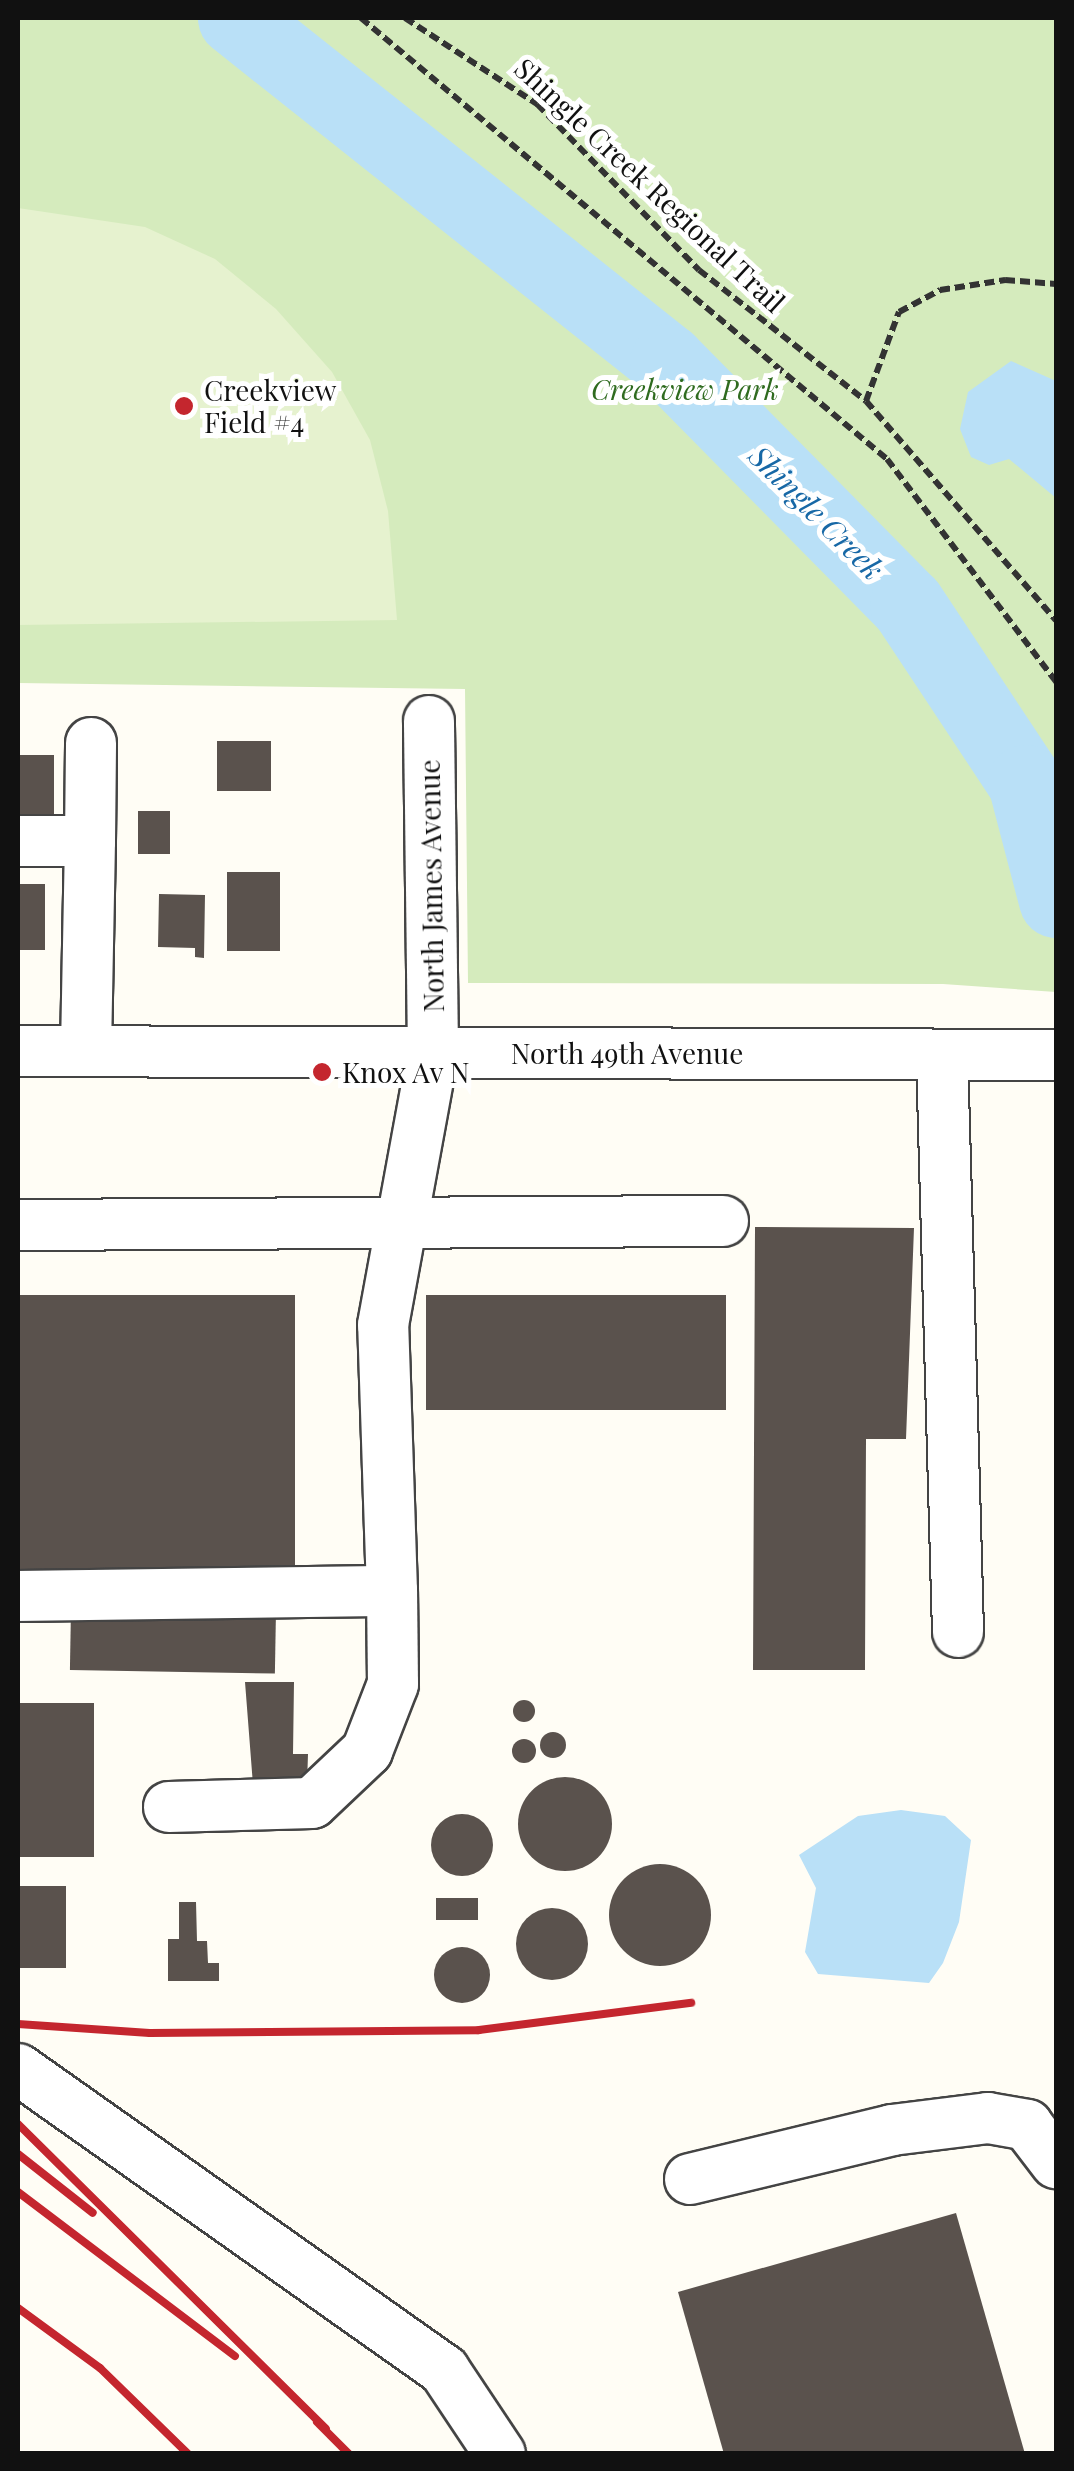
<!DOCTYPE html>
<style>
body{margin:0}
#map{position:relative;width:1074px;height:2471px;overflow:hidden;background:#fffdf5;font-family:"Playfair Display",serif}
div>[style]{position:absolute}
[style*='--x']{left:calc(var(--x)*1px);top:calc(var(--y)*1px);width:calc(var(--w)*1px);rotate:calc(var(--a)*1deg)}
.green>*{inset:0;background:#d5ebbd}
.pitch>*{inset:0;background:#e6f2cf}
.water>*{inset:0;background:#b9e0f7}
.river>*{height:75px;margin:-37.5px;padding:0 37.5px;transform-origin:37.5px;border-radius:37.5px;background:#b9e0f7}
.building>*{inset:0;background:#5a524d;transform-origin:0 0}
.round{border-radius:50%}
.path>*{height:6px;margin-top:-3px;transform-origin:0;background:repeating-linear-gradient(90deg,#333 0 10px,transparent 0 15px)}
.roads{filter:drop-shadow(2px 0 #444) drop-shadow(-2px 0 #444) drop-shadow(0 2px #444) drop-shadow(0 -2px #444)}
.minor>*{height:50px;margin:-25px;padding:0 25px;transform-origin:25px;border-radius:25px;background:#fff}
.rail>*{height:8px;margin:-4px;padding:0 4px;transform-origin:4px;border-radius:4px;background:#c4262e}
.dots>*{width:28px;height:28px;translate:-50% -50%;box-sizing:border-box;border:5px solid #fff;border-radius:50%}
span{translate:-50% -50%;white-space:nowrap;text-align:center;line-height:1.15;-webkit-text-stroke:10px #fff;paint-order:stroke}
.street-label{font-size:28px;color:#111}
.park-label{font-size:28px;color:#2f6b1f;font-style:italic}
.poi-label{font-size:28px;color:#111}
.left{translate:0 -50%;text-align:left}
.water-label{font-size:30px;color:#1768a6;font-style:italic}
.frame{position:absolute;inset:0;border:20px solid #111;pointer-events:none}
</style>
<div id="map">
<div class="green">
<i style="clip-path:polygon(18px 18px,1056px 18px,1056px 992px,943px 984px,468px 983px,465px 689px,18px 683px)"></i>
</div>
<div class="pitch">
<i style="clip-path:polygon(18px 208px,145px 227px,215px 259px,276px 309px,332px 372px,370px 440px,388px 511px,397px 620px,18px 625px)"></i>
</div>
<div class="water">
<i style="clip-path:polygon(1011px 361px,1056px 381px,1056px 498px,1009px 459px,989px 465px,971px 457px,960px 429px,968px 392px)"></i>
<i style="clip-path:polygon(901px 1810px,945px 1816px,971px 1840px,959px 1922px,943px 1963px,929px 1983px,818px 1974px,805px 1952px,816px 1888px,799px 1855px,858px 1816px)"></i>
</div>
<div class="river">
<i style="--x:235;--y:18;--w:552;--a:38.45"></i>
<i style="--x:667;--y:361;--w:342;--a:45.4"></i>
<i style="--x:907;--y:604;--w:214;--a:56.5"></i>
<i style="--x:1025;--y:782;--w:122;--a:75.3"></i>
</div>
<div class="building">
<i style="left:217px;top:741px;width:54px;height:50px"></i>
<i style="left:18px;top:755px;width:36px;height:67px"></i>
<i style="left:138px;top:811px;width:32px;height:43px"></i>
<i style="left:227px;top:872px;width:53px;height:79px"></i>
<i style="left:18px;top:884px;width:27px;height:66px"></i>
<i style="clip-path:polygon(159px 894px,205px 895px,204px 958px,195px 957px,195px 948px,158px 947px)"></i>
<i style="clip-path:polygon(755px 1227px,914px 1228px,906px 1439px,866px 1439px,865px 1670px,753px 1670px)"></i>
<i style="left:18px;top:1295px;width:277px;height:280px"></i>
<i style="left:426px;top:1295px;width:300px;height:115px"></i>
<i style="left:71px;top:1608px;width:205px;height:62px;rotate:1deg"></i>
<i style="clip-path:polygon(245px 1682px,294px 1682px,293px 1754px,308px 1754px,307px 1785px,253px 1785px)"></i>
<i class="round" style="left:513px;top:1700px;width:22px;height:22px"></i>
<i style="left:18px;top:1703px;width:76px;height:154px"></i>
<i class="round" style="left:540px;top:1732px;width:26px;height:26px"></i>
<i class="round" style="left:512px;top:1739px;width:24px;height:24px"></i>
<i class="round" style="left:518px;top:1777px;width:94px;height:94px"></i>
<i class="round" style="left:431px;top:1814px;width:62px;height:62px"></i>
<i class="round" style="left:609px;top:1864px;width:102px;height:102px"></i>
<i style="left:18px;top:1886px;width:48px;height:82px"></i>
<i style="left:436px;top:1898px;width:42px;height:22px"></i>
<i style="clip-path:polygon(179px 1902px,196px 1902px,197px 1941px,207px 1941px,208px 1963px,219px 1963px,219px 1981px,168px 1981px,168px 1939px,179px 1939px)"></i>
<i class="round" style="left:516px;top:1908px;width:72px;height:72px"></i>
<i class="round" style="left:434px;top:1947px;width:56px;height:56px"></i>
<i style="clip-path:polygon(956px 2213px,1025px 2454px,724px 2454px,678px 2292px)"></i>
</div>
<div class="path">
<i style="--x:361;--y:18;--w:686;--a:39.98"></i>
<i style="--x:887;--y:459;--w:280;--a:52.8"></i>
<i style="--x:405;--y:18;--w:158;--a:33.1"></i>
<i style="--x:537;--y:104;--w:232;--a:45.7"></i>
<i style="--x:699;--y:270;--w:212;--a:38.1"></i>
<i style="--x:866;--y:401;--w:290;--a:49.1"></i>
<i style="--x:866;--y:401;--w:95;--a:-69.7"></i>
<i style="--x:899;--y:312;--w:47;--a:-28.2"></i>
<i style="--x:940;--y:290;--w:66;--a:-8.7"></i>
<i style="--x:1005;--y:280;--w:51;--a:4.5"></i>
</div>
<div class="roads">
<div class="minor">
<i style="--x:18;--y:841;--w:72;--a:0"></i>
<i style="--x:90;--y:841;--w:210;--a:91.1"></i>
<i style="--x:90;--y:841;--w:98;--a:-89.4"></i>
<i style="--x:18;--y:1051;--w:1038;--a:0.22"></i>
<i style="--x:942;--y:1055;--w:577;--a:88.41"></i>
<i style="--x:18;--y:1225;--w:705;--a:-0.33"></i>
<i style="--x:18;--y:1596;--w:374;--a:-0.8"></i>
<i style="--x:392;--y:1591;--w:266;--a:-91.9"></i>
<i style="--x:383;--y:1325;--w:278;--a:-79.6"></i>
<i style="--x:433;--y:1052;--w:331;--a:-90.7"></i>
<i style="--x:169;--y:1807;--w:143;--a:-1.6"></i>
<i style="--x:312;--y:1803;--w:76;--a:-43.4"></i>
<i style="--x:367;--y:1751;--w:72;--a:-68.8"></i>
<i style="--x:393;--y:1684;--w:93;--a:-90.6"></i>
<i style="--x:18;--y:2069;--w:522;--a:35.24"></i>
<i style="--x:444;--y:2370;--w:101;--a:56.3"></i>
<i style="--x:690;--y:2179;--w:208;--a:-13.6"></i>
<i style="--x:892;--y:2130;--w:97;--a:-7.1"></i>
<i style="--x:988;--y:2118;--w:40;--a:10"></i>
<i style="--x:1027;--y:2125;--w:48;--a:52.7"></i>
</div>
</div>
<div class="rail">
<i style="--x:18;--y:2024;--w:132;--a:3.9"></i>
<i style="--x:150;--y:2033;--w:329;--a:-0.5"></i>
<i style="--x:479;--y:2030;--w:214;--a:-7.3"></i>
<i style="--x:18;--y:2124;--w:433;--a:44.7"></i>
<i style="--x:18;--y:2154;--w:95;--a:38.2"></i>
<i style="--x:18;--y:2192;--w:272;--a:37.1"></i>
<i style="--x:18;--y:2308;--w:102;--a:36.2"></i>
<i style="--x:100;--y:2368;--w:123;--a:44.3"></i>
<i style="--x:317;--y:2422;--w:45;--a:45"></i>
</div>
<div class="dots">
<i style="left:184px;top:406px;background:#c4262e"></i>
<i style="left:322px;top:1072px;background:#c4262e"></i>
</div>
<div class="street-label">
<span style="left:650px;top:185px;rotate:43deg">Shingle Creek Regional Trail</span>
<span style="left:431px;top:886px;rotate:-91deg">North James Avenue</span>
<span style="left:627px;top:1053px">North 49th Avenue</span>
</div>
<div class="park-label">
<span style="left:685px;top:389px">Creekview Park</span>
</div>
<div class="poi-label">
<span class="left" style="left:204px;top:406px">Creekview<br>Field #4</span>
<span class="left" style="left:342px;top:1072px">Knox Av N</span>
</div>
<div class="water-label">
<span style="left:817px;top:512px;rotate:45deg">Shingle Creek</span>
</div>
<div class="frame"></div>
</div>
